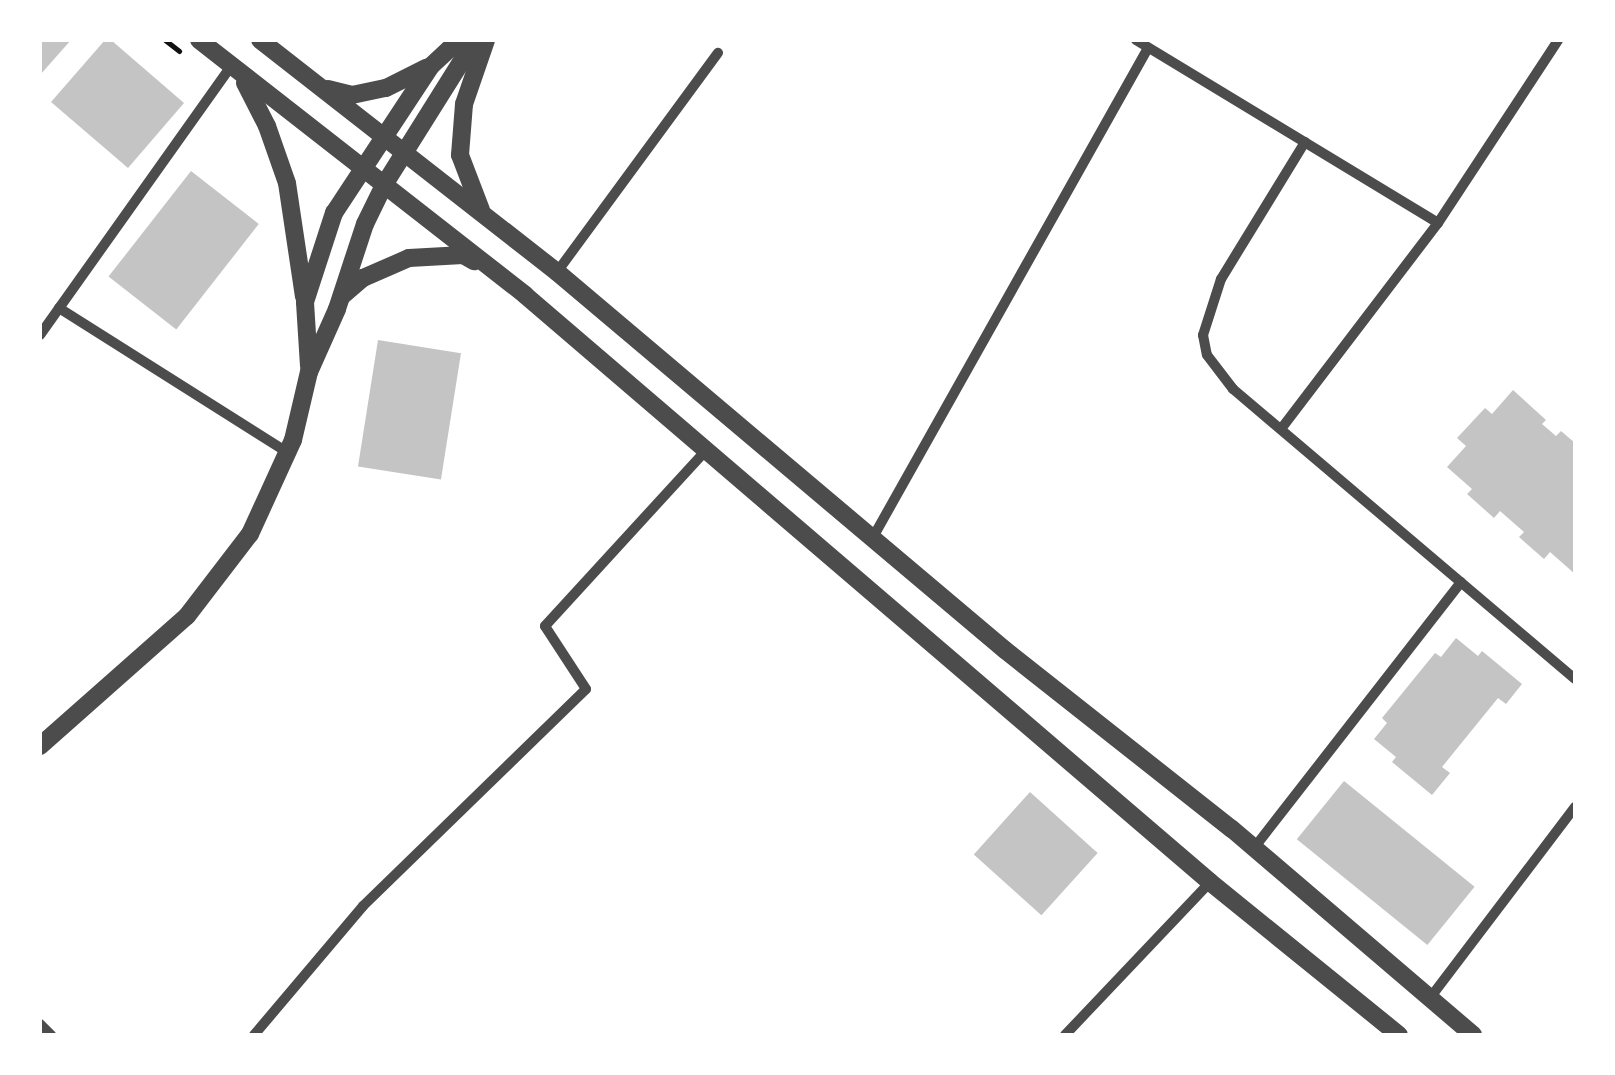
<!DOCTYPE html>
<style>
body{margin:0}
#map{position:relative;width:1615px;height:1075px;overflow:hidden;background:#fff;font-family:Rubik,sans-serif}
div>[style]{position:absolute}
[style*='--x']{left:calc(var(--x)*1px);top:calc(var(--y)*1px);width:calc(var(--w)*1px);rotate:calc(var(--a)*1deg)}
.building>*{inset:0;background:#c4c4c4;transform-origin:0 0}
.path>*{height:5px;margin:-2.5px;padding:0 2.5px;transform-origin:2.5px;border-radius:2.5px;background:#111}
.minor>*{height:10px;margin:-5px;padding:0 5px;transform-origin:5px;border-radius:5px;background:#4c4c4c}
.tertiary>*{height:18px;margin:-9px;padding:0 9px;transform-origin:9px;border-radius:9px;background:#4c4c4c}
span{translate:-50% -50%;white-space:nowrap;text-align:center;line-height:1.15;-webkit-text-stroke:9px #fff;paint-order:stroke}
.frame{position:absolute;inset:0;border:42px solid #fff;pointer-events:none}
</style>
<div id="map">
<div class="building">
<i style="clip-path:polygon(40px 40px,71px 40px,40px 75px)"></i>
<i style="clip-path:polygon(105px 40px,111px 40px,184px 103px,128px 168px,51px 102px)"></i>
<i style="left:191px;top:171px;width:86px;height:134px;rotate:38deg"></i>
<i style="left:378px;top:340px;width:84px;height:128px;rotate:9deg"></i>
<i style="clip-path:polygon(1513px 390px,1546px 420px,1542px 424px,1556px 436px,1561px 431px,1575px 443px,1575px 574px,1550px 552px,1544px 559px,1519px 537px,1524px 532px,1500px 511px,1494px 518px,1467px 494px,1472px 489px,1447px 467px,1466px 446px,1457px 438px,1485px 408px,1492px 414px)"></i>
<i style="clip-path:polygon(1456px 638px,1478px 656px,1482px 651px,1522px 684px,1506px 704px,1498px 698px,1442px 767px,1450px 773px,1432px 795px,1392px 762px,1396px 757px,1374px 739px,1387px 723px,1382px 718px,1435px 653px,1441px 657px)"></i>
<i style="left:1344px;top:781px;width:168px;height:75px;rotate:39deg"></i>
<i style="left:1030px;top:792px;width:91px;height:84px;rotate:42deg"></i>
</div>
<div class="path">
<i style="--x:165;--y:40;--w:18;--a:38"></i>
</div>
<div class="minor">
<i style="--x:1136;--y:40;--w:353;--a:31.2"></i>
<i style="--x:1305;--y:142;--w:161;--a:121.5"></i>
<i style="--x:1221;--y:279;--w:59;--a:107.8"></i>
<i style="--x:1203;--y:335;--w:20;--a:79"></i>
<i style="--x:1207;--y:355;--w:43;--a:52.6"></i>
<i style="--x:1233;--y:389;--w:448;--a:40.3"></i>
<i style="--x:557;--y:272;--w:272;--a:-53.7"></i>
<i style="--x:59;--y:308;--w:271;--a:32.3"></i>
<i style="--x:40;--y:335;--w:330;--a:-54.6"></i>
<i style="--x:1281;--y:429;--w:259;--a:-52.7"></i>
<i style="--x:1438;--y:223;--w:219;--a:-56.7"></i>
<i style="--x:872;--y:539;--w:563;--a:-60.66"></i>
<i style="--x:1254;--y:848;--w:337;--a:-52.1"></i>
<i style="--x:1430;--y:998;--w:240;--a:-52.8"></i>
<i style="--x:40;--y:1024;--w:16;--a:45"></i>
<i style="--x:254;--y:1035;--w:169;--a:-49.8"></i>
<i style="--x:363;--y:906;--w:311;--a:-44.2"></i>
<i style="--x:586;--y:689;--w:75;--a:-123.1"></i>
<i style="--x:545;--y:626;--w:240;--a:-47.5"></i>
<i style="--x:1065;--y:1035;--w:211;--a:-46.5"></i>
</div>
<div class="tertiary">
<i style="--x:199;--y:40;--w:414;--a:38"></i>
<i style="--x:525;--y:295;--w:902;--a:40.59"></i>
<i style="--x:1210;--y:882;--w:243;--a:39"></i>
<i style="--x:260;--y:40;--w:377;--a:38"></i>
<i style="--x:557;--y:272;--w:586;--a:40.16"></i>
<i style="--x:1005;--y:650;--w:289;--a:38.3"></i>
<i style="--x:1232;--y:829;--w:317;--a:40.5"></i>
<i style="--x:245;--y:83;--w:48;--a:62.9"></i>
<i style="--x:267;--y:126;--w:60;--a:70.7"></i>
<i style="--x:287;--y:183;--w:115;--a:81.5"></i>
<i style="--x:328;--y:89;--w:25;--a:14"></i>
<i style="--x:352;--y:95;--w:35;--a:-12"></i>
<i style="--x:386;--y:88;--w:45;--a:-26.6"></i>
<i style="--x:481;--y:210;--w:59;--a:-110.9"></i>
<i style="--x:460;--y:155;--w:51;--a:-85.5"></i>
<i style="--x:464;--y:104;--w:68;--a:-71"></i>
<i style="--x:342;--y:296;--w:28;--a:-41"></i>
<i style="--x:363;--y:278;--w:50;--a:-23.5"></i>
<i style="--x:409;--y:258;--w:54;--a:-3.2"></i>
<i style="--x:463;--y:255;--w:13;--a:29"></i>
<i style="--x:309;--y:366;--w:64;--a:-93.6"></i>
<i style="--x:305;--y:302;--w:94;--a:-72"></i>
<i style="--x:334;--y:213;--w:176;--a:-56.6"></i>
<i style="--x:431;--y:66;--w:38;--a:-43"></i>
<i style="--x:40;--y:746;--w:196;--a:-41.5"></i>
<i style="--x:187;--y:616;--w:103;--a:-52.5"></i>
<i style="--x:250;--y:534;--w:103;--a:-65.4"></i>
<i style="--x:293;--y:440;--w:70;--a:-76.8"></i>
<i style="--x:309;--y:372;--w:69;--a:-66"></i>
<i style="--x:337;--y:309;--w:89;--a:-71.8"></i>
<i style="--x:365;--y:224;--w:43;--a:-64"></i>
<i style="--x:384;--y:185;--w:171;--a:-57.9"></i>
</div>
<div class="frame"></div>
</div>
